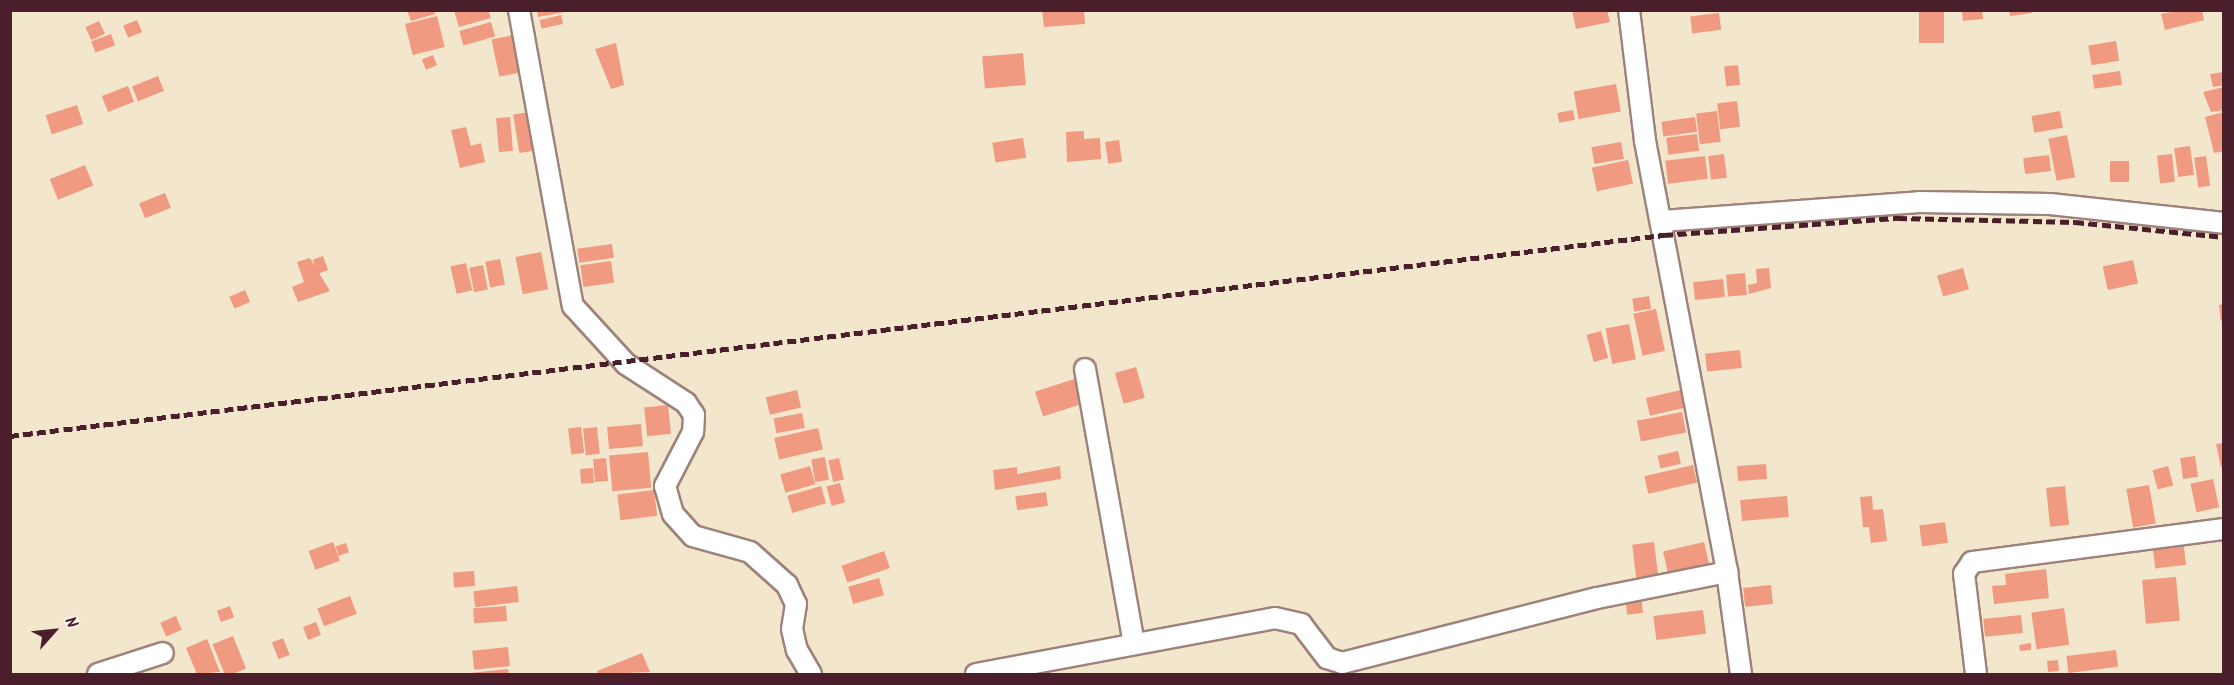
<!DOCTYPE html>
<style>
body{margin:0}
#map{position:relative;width:2234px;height:685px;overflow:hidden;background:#f2e6cc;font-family:Kalam,sans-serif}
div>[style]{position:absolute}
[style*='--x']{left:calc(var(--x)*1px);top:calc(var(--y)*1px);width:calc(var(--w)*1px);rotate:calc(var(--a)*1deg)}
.building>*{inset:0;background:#f09a81;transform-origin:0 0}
.roads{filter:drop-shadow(2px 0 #9e827c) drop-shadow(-2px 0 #9e827c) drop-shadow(0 2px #9e827c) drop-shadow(0 -2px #9e827c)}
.minor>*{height:20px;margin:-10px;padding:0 10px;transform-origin:10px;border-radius:10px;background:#fff}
.rail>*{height:4.5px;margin-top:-2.25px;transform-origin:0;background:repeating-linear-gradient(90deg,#4a1f2b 0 9px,transparent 0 13.5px)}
span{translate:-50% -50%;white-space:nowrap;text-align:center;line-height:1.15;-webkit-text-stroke:6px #fbf7ec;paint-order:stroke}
.frame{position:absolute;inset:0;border:12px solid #4a1f2b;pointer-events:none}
.north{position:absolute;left:24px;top:601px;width:60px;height:60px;-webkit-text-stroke:4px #fbf7ec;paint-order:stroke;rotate:63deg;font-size:16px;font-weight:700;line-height:24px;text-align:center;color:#4a1f2b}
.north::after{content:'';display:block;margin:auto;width:21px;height:27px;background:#4a1f2b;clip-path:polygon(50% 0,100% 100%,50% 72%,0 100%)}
</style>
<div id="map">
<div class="building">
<i style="clip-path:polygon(407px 10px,434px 10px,435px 14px,411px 21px)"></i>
<i style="clip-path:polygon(488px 10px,491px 18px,459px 27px,454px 11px)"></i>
<i style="clip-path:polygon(537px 10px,565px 10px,565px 12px,538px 17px)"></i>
<i style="clip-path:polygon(1042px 10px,1084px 10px,1085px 24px,1044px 27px)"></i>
<i style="clip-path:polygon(1572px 10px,1607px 10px,1610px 22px,1576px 29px)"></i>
<i style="left:1919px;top:10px;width:25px;height:33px"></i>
<i style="clip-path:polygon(1962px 10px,1982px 10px,1983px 19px,1963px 21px)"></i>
<i style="clip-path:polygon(2009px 10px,2031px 10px,2032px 13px,2010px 16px)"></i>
<i style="clip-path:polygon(2182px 10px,2202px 10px,2204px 20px,2165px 30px,2161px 14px)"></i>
<i style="left:1719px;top:13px;width:17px;height:29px;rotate:83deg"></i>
<i style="left:561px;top:15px;width:9px;height:22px;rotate:77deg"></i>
<i style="left:437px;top:16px;width:32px;height:33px;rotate:76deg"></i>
<i style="left:137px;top:20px;width:13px;height:15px;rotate:67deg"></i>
<i style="left:99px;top:21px;width:14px;height:15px;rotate:65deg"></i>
<i style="left:491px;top:22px;width:15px;height:33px;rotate:74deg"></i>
<i style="left:111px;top:34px;width:12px;height:21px;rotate:70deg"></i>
<i style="left:513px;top:35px;width:38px;height:22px;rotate:78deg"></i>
<i style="left:2116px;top:41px;width:20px;height:28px;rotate:81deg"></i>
<i style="clip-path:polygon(616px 43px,624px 85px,611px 89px,595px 49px)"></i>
<i style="left:1023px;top:53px;width:32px;height:41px;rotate:85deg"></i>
<i style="left:433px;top:55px;width:11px;height:12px;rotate:68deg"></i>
<i style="left:1738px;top:65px;width:20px;height:14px;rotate:84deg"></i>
<i style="left:2120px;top:71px;width:14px;height:28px;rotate:82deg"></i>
<i style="clip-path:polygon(2224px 72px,2224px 85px,2213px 87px,2210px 74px)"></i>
<i style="left:158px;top:76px;width:16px;height:28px;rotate:68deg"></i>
<i style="left:1616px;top:84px;width:28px;height:43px;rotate:80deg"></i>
<i style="left:128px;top:86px;width:17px;height:28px;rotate:69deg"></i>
<i style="clip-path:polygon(2224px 87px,2224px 110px,2211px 112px,2203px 92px)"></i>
<i style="left:1737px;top:101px;width:26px;height:20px;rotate:83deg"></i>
<i style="left:77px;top:105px;width:20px;height:33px;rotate:72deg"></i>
<i style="left:1573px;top:110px;width:10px;height:16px;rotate:79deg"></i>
<i style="left:1717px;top:111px;width:31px;height:21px;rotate:83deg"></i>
<i style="left:2060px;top:111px;width:17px;height:29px;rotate:80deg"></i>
<i style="left:529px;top:112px;width:39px;height:16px;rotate:81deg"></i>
<i style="clip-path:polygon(2224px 112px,2224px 151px,2214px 153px,2205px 117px)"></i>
<i style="left:510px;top:117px;width:34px;height:14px;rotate:85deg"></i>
<i style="left:1695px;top:117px;width:15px;height:34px;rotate:82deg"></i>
<i style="clip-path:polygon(466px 127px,471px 146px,481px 143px,485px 162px,460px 168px,451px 130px)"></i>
<i style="clip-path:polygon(1084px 131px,1084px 139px,1100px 138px,1101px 159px,1067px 162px,1066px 132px)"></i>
<i style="left:1697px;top:134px;width:17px;height:31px;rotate:83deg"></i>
<i style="left:2067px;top:135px;width:43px;height:19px;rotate:79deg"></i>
<i style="left:1023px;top:138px;width:20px;height:31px;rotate:81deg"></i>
<i style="left:1119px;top:140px;width:22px;height:14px;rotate:82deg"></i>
<i style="left:1621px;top:142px;width:17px;height:30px;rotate:80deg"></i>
<i style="left:2190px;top:146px;width:29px;height:16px;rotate:82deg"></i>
<i style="left:1724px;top:154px;width:24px;height:16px;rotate:83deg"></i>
<i style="left:2172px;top:154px;width:28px;height:15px;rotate:84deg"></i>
<i style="left:2049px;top:155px;width:16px;height:26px;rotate:83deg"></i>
<i style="left:1705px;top:156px;width:23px;height:40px;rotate:83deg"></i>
<i style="left:2206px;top:156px;width:30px;height:12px;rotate:82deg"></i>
<i style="left:1628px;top:160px;width:24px;height:37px;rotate:78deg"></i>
<i style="left:2110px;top:161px;width:19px;height:21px"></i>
<i style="left:85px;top:165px;width:22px;height:38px;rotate:68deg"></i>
<i style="left:165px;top:193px;width:16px;height:28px;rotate:68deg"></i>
<i style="left:612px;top:244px;width:14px;height:35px;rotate:82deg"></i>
<i style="left:541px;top:252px;width:38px;height:26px;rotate:79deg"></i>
<i style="left:323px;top:256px;width:15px;height:11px;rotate:70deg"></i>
<i style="clip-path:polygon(310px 258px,330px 291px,298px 302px,292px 287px,304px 282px,297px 262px)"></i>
<i style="left:500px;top:259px;width:26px;height:15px;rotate:79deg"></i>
<i style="left:2133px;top:260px;width:24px;height:31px;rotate:78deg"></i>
<i style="left:611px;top:261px;width:22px;height:31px;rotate:82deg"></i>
<i style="left:466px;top:263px;width:28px;height:16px;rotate:77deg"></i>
<i style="left:483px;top:265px;width:25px;height:14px;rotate:79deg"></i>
<i style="clip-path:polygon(1769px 268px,1771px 288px,1749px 294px,1748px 285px,1757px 283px,1756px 269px)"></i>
<i style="left:1963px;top:268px;width:22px;height:27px;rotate:74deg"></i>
<i style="left:1745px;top:273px;width:22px;height:19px;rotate:85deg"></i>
<i style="left:1723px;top:279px;width:18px;height:30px;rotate:84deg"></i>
<i style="left:245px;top:290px;width:13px;height:17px;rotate:67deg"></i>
<i style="left:1649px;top:296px;width:13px;height:17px;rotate:81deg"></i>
<i style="clip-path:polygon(2224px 304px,2224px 320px,2221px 321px,2219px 305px)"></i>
<i style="left:1656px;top:309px;width:43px;height:23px;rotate:78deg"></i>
<i style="left:1629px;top:324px;width:36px;height:24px;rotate:79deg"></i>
<i style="left:1601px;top:331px;width:28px;height:15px;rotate:75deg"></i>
<i style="left:1740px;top:350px;width:18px;height:35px;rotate:84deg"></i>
<i style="left:1136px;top:367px;width:32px;height:22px;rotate:74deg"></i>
<i style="left:1074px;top:379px;width:26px;height:41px;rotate:72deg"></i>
<i style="left:797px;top:390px;width:18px;height:32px;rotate:77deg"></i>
<i style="left:1681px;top:390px;width:18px;height:36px;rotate:77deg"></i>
<i style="left:668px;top:405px;width:29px;height:24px;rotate:84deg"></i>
<i style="left:1682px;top:412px;width:21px;height:46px;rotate:79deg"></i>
<i style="left:802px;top:413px;width:15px;height:29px;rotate:79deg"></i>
<i style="left:641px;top:424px;width:22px;height:34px;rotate:85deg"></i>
<i style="left:581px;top:427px;width:26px;height:13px;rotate:83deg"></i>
<i style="left:597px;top:427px;width:27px;height:14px;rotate:84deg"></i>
<i style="left:818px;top:428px;width:22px;height:45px;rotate:77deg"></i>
<i style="clip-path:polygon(2224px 443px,2224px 466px,2221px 467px,2216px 444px)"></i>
<i style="left:1678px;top:451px;width:13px;height:21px;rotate:77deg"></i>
<i style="left:648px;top:452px;width:36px;height:39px;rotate:85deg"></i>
<i style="left:2195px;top:456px;width:21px;height:15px;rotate:82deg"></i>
<i style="left:825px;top:457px;width:23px;height:14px;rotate:80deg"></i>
<i style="left:606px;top:458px;width:23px;height:13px;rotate:85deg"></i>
<i style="left:839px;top:458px;width:22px;height:11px;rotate:77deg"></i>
<i style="left:1766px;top:464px;width:15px;height:29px;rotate:86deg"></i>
<i style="left:1693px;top:465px;width:18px;height:50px;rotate:77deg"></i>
<i style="left:810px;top:466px;width:19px;height:31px;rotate:74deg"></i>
<i style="clip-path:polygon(1060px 466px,1061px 479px,995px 490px,993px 470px,1017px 467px,1017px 474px)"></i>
<i style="left:2168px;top:466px;width:20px;height:16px;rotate:75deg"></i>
<i style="left:593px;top:468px;width:15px;height:13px;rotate:86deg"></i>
<i style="left:2213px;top:479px;width:29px;height:23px;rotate:78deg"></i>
<i style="left:840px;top:483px;width:20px;height:14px;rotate:75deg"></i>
<i style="left:2149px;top:485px;width:39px;height:23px;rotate:80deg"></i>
<i style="left:821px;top:486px;width:18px;height:35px;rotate:74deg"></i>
<i style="left:2065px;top:486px;width:39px;height:19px;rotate:84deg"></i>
<i style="left:654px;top:490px;width:26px;height:37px;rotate:83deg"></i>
<i style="left:1046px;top:492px;width:14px;height:31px;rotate:82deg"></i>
<i style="left:1787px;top:496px;width:21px;height:47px;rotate:85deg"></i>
<i style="clip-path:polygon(1872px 496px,1873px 510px,1883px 509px,1887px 541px,1871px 543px,1869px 527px,1863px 527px,1860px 497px)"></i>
<i style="left:1945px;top:522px;width:21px;height:26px;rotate:82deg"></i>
<i style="left:2183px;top:540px;width:25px;height:31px;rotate:83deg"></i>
<i style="left:333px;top:542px;width:20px;height:26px;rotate:70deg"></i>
<i style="left:1654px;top:542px;width:33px;height:22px;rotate:83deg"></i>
<i style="left:1704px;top:542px;width:22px;height:42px;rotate:77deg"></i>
<i style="left:346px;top:543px;width:10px;height:11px;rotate:73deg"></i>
<i style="left:884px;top:551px;width:18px;height:45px;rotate:71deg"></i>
<i style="clip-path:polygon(2046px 569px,2049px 598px,1994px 604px,1992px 586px,2006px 585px,2005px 574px)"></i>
<i style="left:474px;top:571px;width:15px;height:21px;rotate:86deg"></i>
<i style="left:2176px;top:577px;width:44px;height:34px;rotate:85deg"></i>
<i style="left:879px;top:578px;width:18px;height:32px;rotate:74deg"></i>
<i style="left:1771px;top:585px;width:19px;height:28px;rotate:84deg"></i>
<i style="left:517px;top:586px;width:16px;height:44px;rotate:83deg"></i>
<i style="left:350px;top:596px;width:19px;height:35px;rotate:69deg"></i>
<i style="left:1641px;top:596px;width:17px;height:16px;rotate:83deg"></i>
<i style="left:230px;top:606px;width:12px;height:14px;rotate:70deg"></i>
<i style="left:506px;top:606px;width:15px;height:33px;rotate:86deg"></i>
<i style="left:2064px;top:608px;width:37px;height:33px;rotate:82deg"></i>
<i style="left:1703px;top:610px;width:24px;height:50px;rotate:83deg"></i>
<i style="left:2021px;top:615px;width:18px;height:38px;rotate:84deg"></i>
<i style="left:176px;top:616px;width:15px;height:17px;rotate:67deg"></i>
<i style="left:316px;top:622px;width:14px;height:14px;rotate:69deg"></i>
<i style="left:233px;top:636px;width:35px;height:22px;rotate:68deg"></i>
<i style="left:283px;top:638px;width:18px;height:12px;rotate:68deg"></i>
<i style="clip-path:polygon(207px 639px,220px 672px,197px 674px,186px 648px)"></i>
<i style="clip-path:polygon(2031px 643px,2031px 650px,2020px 651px,2019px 645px)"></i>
<i style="left:508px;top:647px;width:19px;height:36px;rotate:84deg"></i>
<i style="left:2116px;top:650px;width:17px;height:50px;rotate:83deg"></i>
<i style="clip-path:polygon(642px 653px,650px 672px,598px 674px,597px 671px)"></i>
<i style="left:2058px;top:660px;width:11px;height:11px;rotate:85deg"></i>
<i style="clip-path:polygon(508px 669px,509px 674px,470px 674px,470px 673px)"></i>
</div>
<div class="roads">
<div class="minor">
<i style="--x:519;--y:10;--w:301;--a:79.7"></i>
<i style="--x:573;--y:306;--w:79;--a:47.6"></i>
<i style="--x:626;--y:364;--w:72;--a:33"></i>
<i style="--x:686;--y:403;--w:14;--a:56"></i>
<i style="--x:694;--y:415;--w:17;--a:93"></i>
<i style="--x:693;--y:432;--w:61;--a:117.4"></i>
<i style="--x:665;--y:486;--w:29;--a:74"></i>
<i style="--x:673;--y:514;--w:30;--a:48"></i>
<i style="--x:693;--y:536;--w:59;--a:15.7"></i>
<i style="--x:750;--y:552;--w:50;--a:41.7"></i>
<i style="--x:787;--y:585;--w:21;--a:65"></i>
<i style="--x:796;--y:604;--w:25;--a:99"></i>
<i style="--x:792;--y:629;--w:22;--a:77"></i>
<i style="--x:797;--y:650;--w:28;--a:60"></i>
<i style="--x:1629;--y:10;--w:132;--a:83"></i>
<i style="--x:1645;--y:141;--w:439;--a:79.2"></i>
<i style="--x:1727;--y:572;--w:103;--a:82.2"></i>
<i style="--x:1662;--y:221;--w:258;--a:-4.2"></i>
<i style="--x:1919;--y:202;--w:131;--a:0.9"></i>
<i style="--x:2050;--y:204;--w:175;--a:6.2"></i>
<i style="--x:1085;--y:369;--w:278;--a:79.9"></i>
<i style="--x:98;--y:674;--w:68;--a:-17.9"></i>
<i style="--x:976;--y:674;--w:304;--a:-10.6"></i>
<i style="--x:1275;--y:618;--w:27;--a:13"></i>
<i style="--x:1301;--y:624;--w:43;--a:52.6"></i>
<i style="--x:1327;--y:658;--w:16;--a:18"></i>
<i style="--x:1342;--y:663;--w:263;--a:-14.3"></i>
<i style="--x:1597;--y:598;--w:133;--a:-11.3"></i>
<i style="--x:1976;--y:674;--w:101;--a:-96.8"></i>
<i style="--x:1964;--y:574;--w:14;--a:-56"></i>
<i style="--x:1972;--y:562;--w:254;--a:-7.5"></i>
</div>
</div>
<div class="rail">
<i style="--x:10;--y:436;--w:1666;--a:-6.93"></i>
<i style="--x:1664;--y:235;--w:235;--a:-4.2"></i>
<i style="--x:1898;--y:218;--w:177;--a:1.3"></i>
<i style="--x:2075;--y:222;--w:150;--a:5.7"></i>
</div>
<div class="frame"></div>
<div class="north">N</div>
</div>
